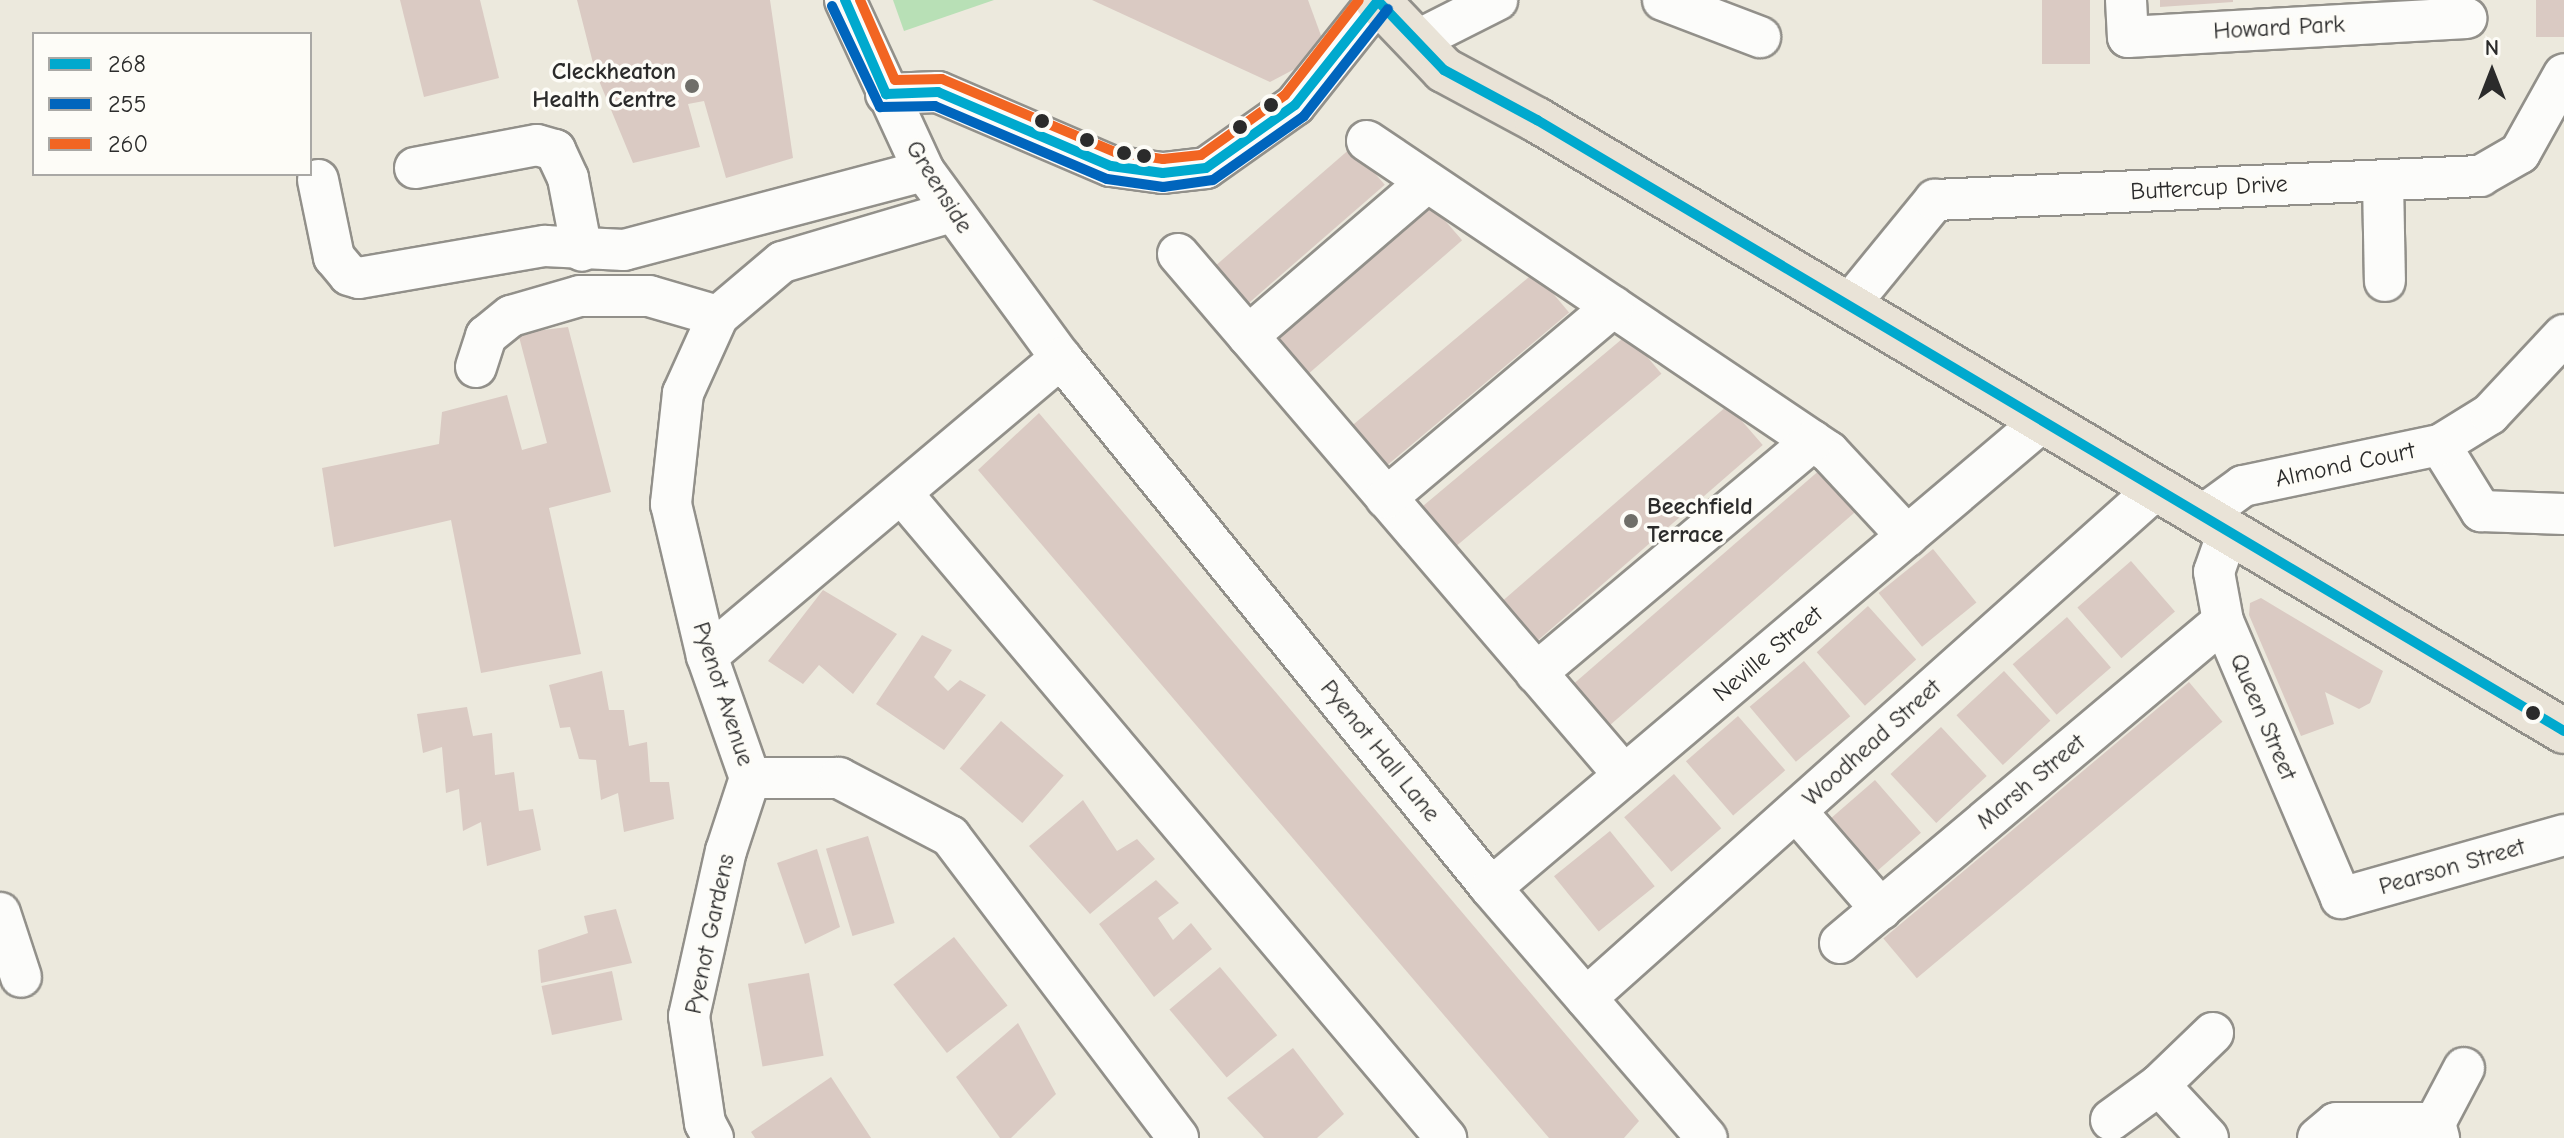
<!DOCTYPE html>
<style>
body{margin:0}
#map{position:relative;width:2564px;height:1138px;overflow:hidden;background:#ece9dd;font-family:"Comic Neue",sans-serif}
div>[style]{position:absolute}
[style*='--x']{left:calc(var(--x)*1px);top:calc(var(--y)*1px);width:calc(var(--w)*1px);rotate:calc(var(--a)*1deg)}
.green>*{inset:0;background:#b8e0b6}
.building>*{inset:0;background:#dacac3;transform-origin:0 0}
.roads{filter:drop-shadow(2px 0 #92908a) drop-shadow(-2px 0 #92908a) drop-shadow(0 2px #92908a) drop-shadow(0 -2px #92908a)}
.minor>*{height:40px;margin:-20px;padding:0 20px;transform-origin:20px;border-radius:20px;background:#fcfcfa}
.major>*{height:44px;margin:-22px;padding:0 22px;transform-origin:22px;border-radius:22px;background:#e9e3d7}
.bus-1>*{height:10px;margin:-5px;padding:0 5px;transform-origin:5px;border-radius:5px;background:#00a9ce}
.bus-2>*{height:10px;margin:-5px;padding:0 5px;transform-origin:5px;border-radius:5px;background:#0065bd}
.bus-3>*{height:10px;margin:-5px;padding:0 5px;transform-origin:5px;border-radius:5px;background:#f26522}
.dots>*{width:22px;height:22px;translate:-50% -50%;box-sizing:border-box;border:4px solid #fdfcf7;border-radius:50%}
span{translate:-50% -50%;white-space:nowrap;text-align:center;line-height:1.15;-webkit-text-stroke:7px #fdfcf7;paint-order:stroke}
.street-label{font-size:24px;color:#2b2b2b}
.poi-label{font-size:24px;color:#2b2b2b;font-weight:700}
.right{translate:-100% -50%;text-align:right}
.left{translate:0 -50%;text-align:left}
.legend{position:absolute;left:32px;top:32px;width:280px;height:144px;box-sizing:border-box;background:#fdfcf7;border:2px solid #a9a8a5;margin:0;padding:10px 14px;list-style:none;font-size:24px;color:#2b2b2b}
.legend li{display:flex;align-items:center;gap:16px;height:40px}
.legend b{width:40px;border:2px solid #a9a8a5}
.north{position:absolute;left:2452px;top:32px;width:80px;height:80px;-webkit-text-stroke:6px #fdfcf7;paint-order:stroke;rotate:0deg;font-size:22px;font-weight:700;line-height:32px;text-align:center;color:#2b2b2b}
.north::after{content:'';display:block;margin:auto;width:28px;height:36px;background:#2b2b2b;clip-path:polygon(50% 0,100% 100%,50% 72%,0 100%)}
</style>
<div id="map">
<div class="green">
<i style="clip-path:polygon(893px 0,994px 0,904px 31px)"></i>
</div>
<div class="building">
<i style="clip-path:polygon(400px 0,480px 0,499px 78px,424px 97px)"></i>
<i style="clip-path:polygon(577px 0,770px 0,793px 158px,726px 178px,704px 101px,688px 104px,700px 147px,633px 163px,595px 71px)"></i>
<i style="clip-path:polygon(1092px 0,1308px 0,1327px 52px,1270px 82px)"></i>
<i style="left:2042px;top:0;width:48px;height:64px"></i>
<i style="clip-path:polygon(2160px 0,2233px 0,2233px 2px,2160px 7px)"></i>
<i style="left:2536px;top:0;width:28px;height:37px"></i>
<i style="left:1352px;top:147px;width:50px;height:182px;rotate:49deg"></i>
<i style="left:1428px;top:201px;width:52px;height:207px;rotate:49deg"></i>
<i style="left:1535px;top:272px;width:53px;height:241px;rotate:50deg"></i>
<i style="clip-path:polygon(568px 327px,611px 492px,549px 508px,581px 654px,481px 673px,451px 520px,334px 547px,322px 468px,439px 444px,442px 412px,507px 395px,522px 450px,547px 443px,518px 333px)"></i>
<i style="left:1628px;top:334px;width:52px;height:274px;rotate:50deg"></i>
<i style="left:1728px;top:405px;width:53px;height:300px;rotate:49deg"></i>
<i style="clip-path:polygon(1039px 413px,1639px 1121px,1624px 1138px,1549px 1138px,978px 470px)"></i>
<i style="left:1822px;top:468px;width:55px;height:332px;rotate:49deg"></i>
<i style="left:1933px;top:549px;width:69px;height:70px;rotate:51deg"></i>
<i style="left:2131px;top:561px;width:67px;height:71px;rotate:49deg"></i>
<i style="clip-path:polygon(823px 590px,897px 634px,853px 694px,819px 665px,803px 684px,768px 661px)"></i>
<i style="clip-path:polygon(2261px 598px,2383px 671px,2370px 703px,2359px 709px,2325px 692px,2334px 724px,2301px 736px,2249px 615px,2250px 603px)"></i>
<i style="left:1868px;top:606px;width:72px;height:69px;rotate:48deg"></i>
<i style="left:2067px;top:617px;width:67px;height:72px;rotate:49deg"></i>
<i style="clip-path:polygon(922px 635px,952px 650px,934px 677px,948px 691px,960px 680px,986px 695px,944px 750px,876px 704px)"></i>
<i style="left:1804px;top:661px;width:72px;height:71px;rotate:50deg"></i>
<i style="clip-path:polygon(602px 671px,609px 710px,624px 710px,629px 746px,647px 742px,650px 782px,669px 782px,674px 819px,624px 832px,618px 793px,601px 800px,596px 760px,579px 759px,570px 727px,560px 728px,549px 685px)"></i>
<i style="left:2004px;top:671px;width:68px;height:65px;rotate:47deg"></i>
<i style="left:2189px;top:682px;width:52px;height:399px;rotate:50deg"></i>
<i style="clip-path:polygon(467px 707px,473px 736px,492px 733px,495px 775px,514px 772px,519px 811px,533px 809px,541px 850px,487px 866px,481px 822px,463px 831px,459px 789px,446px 793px,442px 747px,423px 753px,417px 714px)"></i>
<i style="left:1738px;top:716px;width:72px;height:69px;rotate:49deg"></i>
<i style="left:1001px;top:721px;width:83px;height:63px;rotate:41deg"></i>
<i style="left:1941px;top:727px;width:67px;height:69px;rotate:47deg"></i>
<i style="left:1674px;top:774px;width:72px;height:66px;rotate:49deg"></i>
<i style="left:1875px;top:780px;width:70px;height:66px;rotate:49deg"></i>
<i style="clip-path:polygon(1083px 800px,1117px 851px,1137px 839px,1155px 859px,1090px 914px,1029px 846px)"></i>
<i style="left:1610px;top:831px;width:71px;height:72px;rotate:51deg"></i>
<i style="left:868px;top:836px;width:91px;height:44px;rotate:73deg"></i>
<i style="clip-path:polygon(817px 849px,840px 927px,805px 944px,777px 863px)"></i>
<i style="clip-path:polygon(1156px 880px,1179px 903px,1158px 918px,1173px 940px,1191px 923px,1212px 949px,1154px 997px,1099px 924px)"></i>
<i style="clip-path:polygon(616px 909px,632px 963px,541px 983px,538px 950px,588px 933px,584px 916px)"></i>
<i style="left:954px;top:937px;width:87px;height:77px;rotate:52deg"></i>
<i style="left:1220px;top:967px;width:89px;height:66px;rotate:50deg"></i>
<i style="left:612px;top:971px;width:50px;height:72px;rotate:78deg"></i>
<i style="left:809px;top:973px;width:84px;height:62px;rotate:80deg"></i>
<i style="clip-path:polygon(1018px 1023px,1056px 1094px,1011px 1138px,1000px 1138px,956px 1077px)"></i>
<i style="clip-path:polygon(1293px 1048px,1344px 1114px,1317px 1138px,1264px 1138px,1227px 1098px)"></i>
<i style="clip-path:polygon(831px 1077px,871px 1138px,755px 1138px,751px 1132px)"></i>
</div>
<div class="roads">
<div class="minor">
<i style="--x:845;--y:0;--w:188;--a:65.2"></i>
<i style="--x:924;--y:171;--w:232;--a:53.8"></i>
<i style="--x:1061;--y:358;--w:682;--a:50.95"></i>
<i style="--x:1491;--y:888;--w:330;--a:49.2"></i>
<i style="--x:1663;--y:0;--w:104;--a:20.9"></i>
<i style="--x:2126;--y:0;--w:37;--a:87"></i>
<i style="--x:2128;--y:37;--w:339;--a:-3.2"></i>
<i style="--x:1416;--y:41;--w:91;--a:-26.8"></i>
<i style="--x:886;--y:94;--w:52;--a:-2.2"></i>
<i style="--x:938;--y:92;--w:188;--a:23.2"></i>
<i style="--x:1111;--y:166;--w:52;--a:7.7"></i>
<i style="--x:1163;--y:173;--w:43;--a:-6.6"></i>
<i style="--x:1206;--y:168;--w:109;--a:-35.3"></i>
<i style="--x:1295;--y:105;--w:132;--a:-51.5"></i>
<i style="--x:1367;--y:141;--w:557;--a:33.95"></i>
<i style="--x:1829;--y:452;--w:115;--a:47.1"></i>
<i style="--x:415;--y:168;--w:124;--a:-10.7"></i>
<i style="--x:537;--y:145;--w:19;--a:16"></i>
<i style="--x:555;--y:150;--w:31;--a:65"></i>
<i style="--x:568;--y:178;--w:74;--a:79.1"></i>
<i style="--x:318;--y:180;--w:79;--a:78.3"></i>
<i style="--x:334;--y:257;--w:23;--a:50"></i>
<i style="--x:349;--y:275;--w:10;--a:17"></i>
<i style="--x:359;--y:278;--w:189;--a:-9.8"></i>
<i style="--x:545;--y:246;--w:79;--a:2.9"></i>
<i style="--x:624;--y:250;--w:310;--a:-14.8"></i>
<i style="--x:2383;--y:181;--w:100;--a:88.9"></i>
<i style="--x:951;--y:212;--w:176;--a:163.5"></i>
<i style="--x:782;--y:262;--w:84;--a:139.8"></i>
<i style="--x:718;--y:316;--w:85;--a:114.4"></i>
<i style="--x:683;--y:393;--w:112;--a:96.2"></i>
<i style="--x:671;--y:504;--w:156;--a:76.7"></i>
<i style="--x:707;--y:656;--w:129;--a:70.6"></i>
<i style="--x:750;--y:778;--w:89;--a:0"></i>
<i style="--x:839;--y:778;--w:125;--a:27.6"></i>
<i style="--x:950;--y:836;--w:378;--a:52.9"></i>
<i style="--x:1178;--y:254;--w:686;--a:49.43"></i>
<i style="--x:1849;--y:305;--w:136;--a:-50.7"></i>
<i style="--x:1935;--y:200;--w:546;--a:-2.52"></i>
<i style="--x:2480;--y:176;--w:46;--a:-29.9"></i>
<i style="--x:2520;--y:153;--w:90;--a:-60.9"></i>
<i style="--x:1248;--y:336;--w:236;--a:-40.7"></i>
<i style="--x:476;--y:367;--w:33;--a:-72"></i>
<i style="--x:486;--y:336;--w:32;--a:-39"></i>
<i style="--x:511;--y:316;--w:72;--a:-16.2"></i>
<i style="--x:580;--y:296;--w:69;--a:0"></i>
<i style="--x:649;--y:296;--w:72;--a:16.2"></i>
<i style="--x:2440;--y:445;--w:78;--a:58.2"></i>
<i style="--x:2481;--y:511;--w:83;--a:2.1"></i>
<i style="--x:903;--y:495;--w:842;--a:49.82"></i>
<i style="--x:1386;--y:498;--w:297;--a:-40.1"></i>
<i style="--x:2202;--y:516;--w:51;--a:-36.2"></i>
<i style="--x:2243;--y:486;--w:201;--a:-11.8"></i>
<i style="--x:2440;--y:445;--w:59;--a:-31.8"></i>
<i style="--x:2490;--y:414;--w:108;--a:-46.9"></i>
<i style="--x:2228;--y:532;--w:42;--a:109.3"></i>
<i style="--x:2214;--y:572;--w:50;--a:79.6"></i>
<i style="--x:2223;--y:621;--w:301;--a:66.9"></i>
<i style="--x:2341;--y:898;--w:232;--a:-15.8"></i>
<i style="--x:707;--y:656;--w:463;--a:-40.1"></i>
<i style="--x:1536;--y:673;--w:361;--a:-40"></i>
<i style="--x:1796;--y:811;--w:130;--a:49.1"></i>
<i style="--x:1491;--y:888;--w:724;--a:-40.24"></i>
<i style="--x:0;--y:913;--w:67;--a:71.8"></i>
<i style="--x:1840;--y:943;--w:500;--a:-40.05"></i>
<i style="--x:1586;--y:998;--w:766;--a:-41.77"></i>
<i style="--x:2159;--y:1085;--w:72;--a:47.2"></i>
<i style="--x:2111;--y:1120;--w:59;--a:-36.1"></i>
<i style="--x:2159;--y:1085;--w:75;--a:-43.9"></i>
<i style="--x:2435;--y:1123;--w:62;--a:-62.2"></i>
<i style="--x:713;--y:1138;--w:17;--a:-118"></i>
<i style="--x:705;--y:1123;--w:108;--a:-98.5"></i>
<i style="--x:689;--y:1016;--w:169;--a:-77.4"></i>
<i style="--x:726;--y:851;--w:77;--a:-71.8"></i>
<i style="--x:2318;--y:1138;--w:23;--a:-40"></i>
<i style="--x:2336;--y:1123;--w:99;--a:0"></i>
<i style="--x:2435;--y:1123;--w:16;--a:75"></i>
</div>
<div class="major">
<i style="--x:1377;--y:0;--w:97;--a:46.3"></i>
<i style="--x:1444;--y:70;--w:106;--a:28.3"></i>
<i style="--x:1537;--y:120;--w:1195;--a:30.75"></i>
</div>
</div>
<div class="bus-1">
<i style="--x:845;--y:0;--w:103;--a:66.4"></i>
<i style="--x:886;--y:94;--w:52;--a:-2.2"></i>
<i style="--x:938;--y:92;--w:188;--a:23.2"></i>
<i style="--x:1111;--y:166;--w:52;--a:7.7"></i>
<i style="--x:1163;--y:173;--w:43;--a:-6.6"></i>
<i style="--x:1206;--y:168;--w:109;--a:-35.3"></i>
<i style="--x:1295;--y:105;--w:132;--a:-51.5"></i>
<i style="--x:1377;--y:0;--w:97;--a:46.3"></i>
<i style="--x:1444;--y:70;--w:106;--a:28.3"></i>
<i style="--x:1537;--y:120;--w:1195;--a:30.75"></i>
</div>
<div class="bus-2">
<i style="--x:832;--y:6;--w:112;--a:64.6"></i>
<i style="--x:880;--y:107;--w:55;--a:-1"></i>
<i style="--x:935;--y:106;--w:187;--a:23"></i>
<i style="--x:1107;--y:179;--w:57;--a:8.1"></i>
<i style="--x:1163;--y:187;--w:50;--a:-8"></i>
<i style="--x:1213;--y:180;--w:111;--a:-35.1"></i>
<i style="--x:1304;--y:116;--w:136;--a:-51.9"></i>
</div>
<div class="bus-3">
<i style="--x:860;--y:0;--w:87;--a:66.4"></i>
<i style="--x:895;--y:80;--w:47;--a:-1.2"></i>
<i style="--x:942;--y:79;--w:188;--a:22.9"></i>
<i style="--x:1115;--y:152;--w:49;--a:8.3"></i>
<i style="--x:1163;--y:159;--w:38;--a:-6"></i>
<i style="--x:1201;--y:155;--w:103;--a:-35.5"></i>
<i style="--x:1285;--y:95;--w:120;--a:-52.1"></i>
</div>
<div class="dots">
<i style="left:692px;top:86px;background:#6f6e69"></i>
<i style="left:1271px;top:105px;background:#2b2b2b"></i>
<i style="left:1042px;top:121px;background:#2b2b2b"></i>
<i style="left:1240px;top:127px;background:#2b2b2b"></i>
<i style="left:1087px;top:140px;background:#2b2b2b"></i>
<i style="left:1124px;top:153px;background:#2b2b2b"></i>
<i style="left:1144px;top:156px;background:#2b2b2b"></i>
<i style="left:1631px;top:521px;background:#6f6e69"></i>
<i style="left:2533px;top:713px;background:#2b2b2b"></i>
</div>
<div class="street-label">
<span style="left:2279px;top:28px;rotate:-3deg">Howard Park</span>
<span style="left:939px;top:187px;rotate:58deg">Greenside</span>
<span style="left:2209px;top:188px;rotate:-3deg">Buttercup Drive</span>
<span style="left:2345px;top:465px;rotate:-12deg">Almond Court</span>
<span style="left:1768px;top:654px;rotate:-40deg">Neville Street</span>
<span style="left:723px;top:694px;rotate:72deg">Pyenot Avenue</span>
<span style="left:2263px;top:717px;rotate:67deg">Queen Street</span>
<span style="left:1872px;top:743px;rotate:-42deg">Woodhead Street</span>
<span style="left:1380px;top:751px;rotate:51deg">Pyenot Hall Lane</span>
<span style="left:2031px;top:782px;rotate:-40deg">Marsh Street</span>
<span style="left:2452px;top:867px;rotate:-16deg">Pearson Street</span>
<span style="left:710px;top:934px;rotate:-78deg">Pyenot Gardens</span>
</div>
<div class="poi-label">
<span class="right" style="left:676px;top:86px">Cleckheaton<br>Health Centre</span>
<span class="left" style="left:1647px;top:521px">Beechfield<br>Terrace</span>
</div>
<ul class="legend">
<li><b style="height:10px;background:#00a9ce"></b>268</li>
<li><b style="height:10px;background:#0065bd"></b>255</li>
<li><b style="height:10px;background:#f26522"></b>260</li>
</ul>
<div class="north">N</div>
</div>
